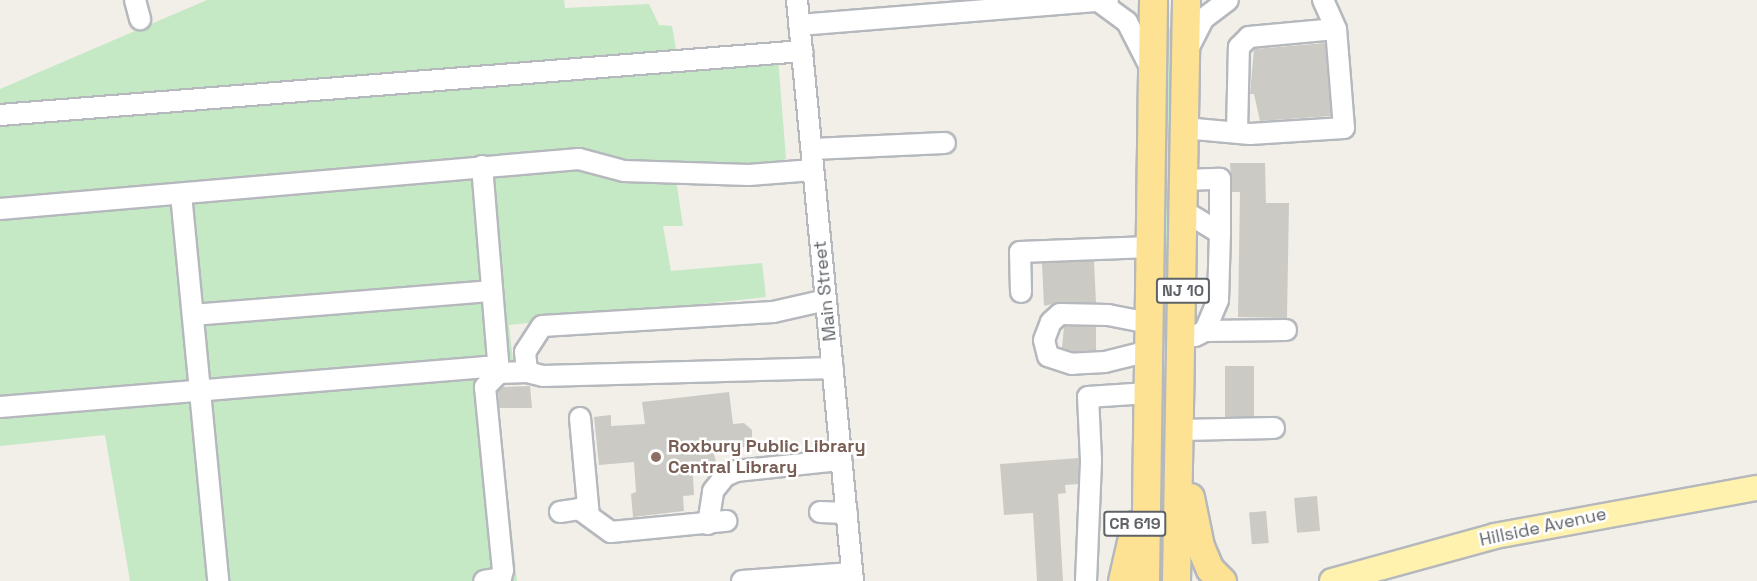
<!DOCTYPE html>
<style>
body{margin:0}
#map{position:relative;width:1757px;height:581px;overflow:hidden;background:#f1efe8;font-family:"Space Grotesk",sans-serif}
div>[style]{position:absolute}
[style*='--x']{left:calc(var(--x)*1px);top:calc(var(--y)*1px);width:calc(var(--w)*1px);rotate:calc(var(--a)*1deg)}
.green>*{inset:0;background:#c5e8c5}
.building>*{inset:0;background:#cccac5;transform-origin:0 0}
.roads{filter:drop-shadow(2px 0 #b5b8bc) drop-shadow(-2px 0 #b5b8bc) drop-shadow(0 2px #b5b8bc) drop-shadow(0 -2px #b5b8bc)}
.minor>*{height:20px;margin:-10px;padding:0 10px;transform-origin:10px;border-radius:10px;background:#fff}
.major>*{height:24px;margin:-12px;padding:0 12px;transform-origin:12px;border-radius:12px;background:#fff2af}
.highway>*{height:27px;margin:-13.5px;padding:0 13.5px;transform-origin:13.5px;border-radius:13.5px;background:#fde293}
.dots>*{width:16px;height:16px;translate:-50% -50%;box-sizing:border-box;border:3px solid #fff;border-radius:50%}
span{translate:-50% -50%;white-space:nowrap;text-align:center;line-height:1.15;-webkit-text-stroke:5px #fff;paint-order:stroke}
.shield-label span{padding:2px 4px;background:#fff;border:2px solid;border-radius:4px;-webkit-text-stroke-width:0}
.shield-label{font-size:16px;color:#5f6368;font-weight:700}
.street-label{font-size:18px;color:#5f6368}
.education-label{font-size:18px;color:#785e54;font-weight:700}
.left{translate:0 -50%;text-align:left}
</style>
<div id="map">
<div class="green">
<i style="clip-path:polygon(207px 0,564px 0,565px 8px,649px 4px,659px 25px,672px 26px,677px 55px,777px 45px,786px 159px,747px 169px,675px 173px,683px 226px,663px 226px,671px 271px,762px 263px,766px 297px,509px 325px,513px 360px,493px 360px,517px 581px,130px 581px,105px 435px,0 446px,0 89px)"></i>
<i style="clip-path:polygon(1163px 28px,1176px 29px,1167px 351px,1160px 311px)"></i>
</div>
<div class="building">
<i style="clip-path:polygon(1325px 43px,1331px 116px,1260px 121px,1254px 94px,1250px 94px,1254px 49px)"></i>
<i style="clip-path:polygon(1230px 163px,1265px 163px,1266px 203px,1289px 203px,1287px 318px,1238px 317px,1240px 192px,1232px 192px)"></i>
<i style="clip-path:polygon(1094px 261px,1096px 303px,1060px 302px,1044px 306px,1042px 263px)"></i>
<i style="clip-path:polygon(1064px 326px,1096px 327px,1096px 351px,1074px 352px,1062px 348px)"></i>
<i style="left:1225px;top:366px;width:29px;height:51px"></i>
<i style="clip-path:polygon(530px 386px,532px 408px,499px 408px,498px 391px,502px 387px)"></i>
<i style="clip-path:polygon(729px 392px,733px 424px,744px 423px,752px 430px,752px 439px,745px 447px,713px 451px,717px 465px,700px 466px,693px 476px,694px 495px,683px 496px,684px 511px,633px 517px,631px 494px,636px 492px,634px 462px,599px 465px,594px 417px,611px 415px,611px 426px,645px 424px,642px 402px)"></i>
<i style="clip-path:polygon(1079px 458px,1078px 484px,1065px 485px,1066px 493px,1058px 494px,1063px 581px,1037px 581px,1033px 513px,1004px 515px,1000px 464px)"></i>
<i style="left:1317px;top:496px;width:35px;height:23px;rotate:85deg"></i>
<i style="left:1266px;top:511px;width:32px;height:17px;rotate:85deg"></i>
</div>
<div class="roads">
<div class="minor">
<i style="--x:135;--y:0;--w:20;--a:75"></i>
<i style="--x:797;--y:0;--w:584;--a:84.49"></i>
<i style="--x:1101;--y:3;--w:32;--a:36"></i>
<i style="--x:1127;--y:22;--w:46;--a:62.9"></i>
<i style="--x:799;--y:25;--w:310;--a:-4.6"></i>
<i style="--x:1188;--y:49;--w:34;--a:-63"></i>
<i style="--x:1203;--y:19;--w:31;--a:-37"></i>
<i style="--x:0;--y:115;--w:805;--a:-4.56"></i>
<i style="--x:1184;--y:128;--w:66;--a:5.2"></i>
<i style="--x:1250;--y:134;--w:94;--a:-3.7"></i>
<i style="--x:1344;--y:128;--w:99;--a:-94.6"></i>
<i style="--x:1336;--y:29;--w:32;--a:-114"></i>
<i style="--x:1237;--y:132;--w:85;--a:-88.7"></i>
<i style="--x:1239;--y:47;--w:14;--a:-45"></i>
<i style="--x:1249;--y:37;--w:87;--a:-5.3"></i>
<i style="--x:812;--y:149;--w:133;--a:-2.6"></i>
<i style="--x:482;--y:166;--w:208;--a:85.3"></i>
<i style="--x:499;--y:373;--w:20;--a:135"></i>
<i style="--x:485;--y:387;--w:184;--a:84.4"></i>
<i style="--x:503;--y:570;--w:8;--a:104"></i>
<i style="--x:501;--y:578;--w:17;--a:170"></i>
<i style="--x:1184;--y:180;--w:36;--a:-2"></i>
<i style="--x:1220;--y:179;--w:54;--a:90"></i>
<i style="--x:181;--y:194;--w:389;--a:84.5"></i>
<i style="--x:0;--y:209;--w:581;--a:-4.94"></i>
<i style="--x:579;--y:159;--w:47;--a:14.9"></i>
<i style="--x:624;--y:171;--w:125;--a:1.8"></i>
<i style="--x:749;--y:175;--w:64;--a:-4.5"></i>
<i style="--x:1184;--y:211;--w:42;--a:31.4"></i>
<i style="--x:1220;--y:233;--w:67;--a:91.7"></i>
<i style="--x:1218;--y:300;--w:34;--a:113"></i>
<i style="--x:1021;--y:292;--w:40;--a:-91.4"></i>
<i style="--x:1020;--y:252;--w:130;--a:-2.2"></i>
<i style="--x:826;--y:300;--w:54;--a:167.2"></i>
<i style="--x:773;--y:312;--w:231;--a:176.5"></i>
<i style="--x:542;--y:326;--w:31;--a:123"></i>
<i style="--x:525;--y:352;--w:20;--a:84"></i>
<i style="--x:527;--y:372;--w:16;--a:14"></i>
<i style="--x:543;--y:376;--w:290;--a:-1.6"></i>
<i style="--x:193;--y:315;--w:297;--a:-4.6"></i>
<i style="--x:1195;--y:336;--w:11;--a:-27"></i>
<i style="--x:1205;--y:331;--w:81;--a:-0.7"></i>
<i style="--x:1149;--y:351;--w:45;--a:166"></i>
<i style="--x:1105;--y:362;--w:33;--a:177"></i>
<i style="--x:1072;--y:364;--w:25;--a:-162"></i>
<i style="--x:1048;--y:356;--w:16;--a:-104"></i>
<i style="--x:1044;--y:340;--w:19;--a:-69"></i>
<i style="--x:1051;--y:322;--w:12;--a:-42"></i>
<i style="--x:1060;--y:314;--w:48;--a:1.2"></i>
<i style="--x:1108;--y:315;--w:42;--a:11"></i>
<i style="--x:0;--y:407;--w:488;--a:-4.7"></i>
<i style="--x:486;--y:367;--w:14;--a:25"></i>
<i style="--x:499;--y:373;--w:28;--a:-2"></i>
<i style="--x:580;--y:418;--w:98;--a:84.8"></i>
<i style="--x:1180;--y:430;--w:94;--a:-1.2"></i>
<i style="--x:560;--y:512;--w:19;--a:-9"></i>
<i style="--x:579;--y:509;--w:39;--a:36"></i>
<i style="--x:611;--y:532;--w:116;--a:-5.5"></i>
<i style="--x:820;--y:512;--w:27;--a:2"></i>
<i style="--x:708;--y:524;--w:33;--a:-81"></i>
<i style="--x:713;--y:491;--w:19;--a:-51"></i>
<i style="--x:725;--y:476;--w:12;--a:-24"></i>
<i style="--x:736;--y:471;--w:106;--a:-6"></i>
<i style="--x:742;--y:581;--w:110;--a:-4.2"></i>
<i style="--x:1086;--y:581;--w:121;--a:-87.6"></i>
<i style="--x:1091;--y:460;--w:63;--a:-92.7"></i>
<i style="--x:1088;--y:397;--w:60;--a:-3.8"></i>
</div>
<div class="major">
<i style="--x:1332;--y:581;--w:169;--a:-15.4"></i>
<i style="--x:1495;--y:536;--w:266;--a:-10.4"></i>
</div>
<div class="highway">
<i style="--x:1190;--y:497;--w:50;--a:78.5"></i>
<i style="--x:1200;--y:546;--w:25;--a:67"></i>
<i style="--x:1210;--y:569;--w:17;--a:45"></i>
<i style="--x:1122;--y:581;--w:58;--a:-77.2"></i>
<i style="--x:1145;--y:581;--w:581;--a:-89.21"></i>
<i style="--x:1176;--y:581;--w:581;--a:-89.01"></i>
</div>
</div>
<div class="dots">
<i style="left:656px;top:457px;background:#8d6e63"></i>
</div>
<div class="shield-label">
<span style="left:1183px;top:291px">NJ 10</span>
<span style="left:1135px;top:524px">CR 619</span>
</div>
<div class="street-label">
<span style="left:825px;top:291px;rotate:-96deg">Main Street</span>
<span style="left:1543px;top:527px;rotate:-12deg">Hillside Avenue</span>
</div>
<div class="education-label">
<span class="left" style="left:668px;top:457px">Roxbury Public Library<br>Central Library</span>
</div>
</div>
